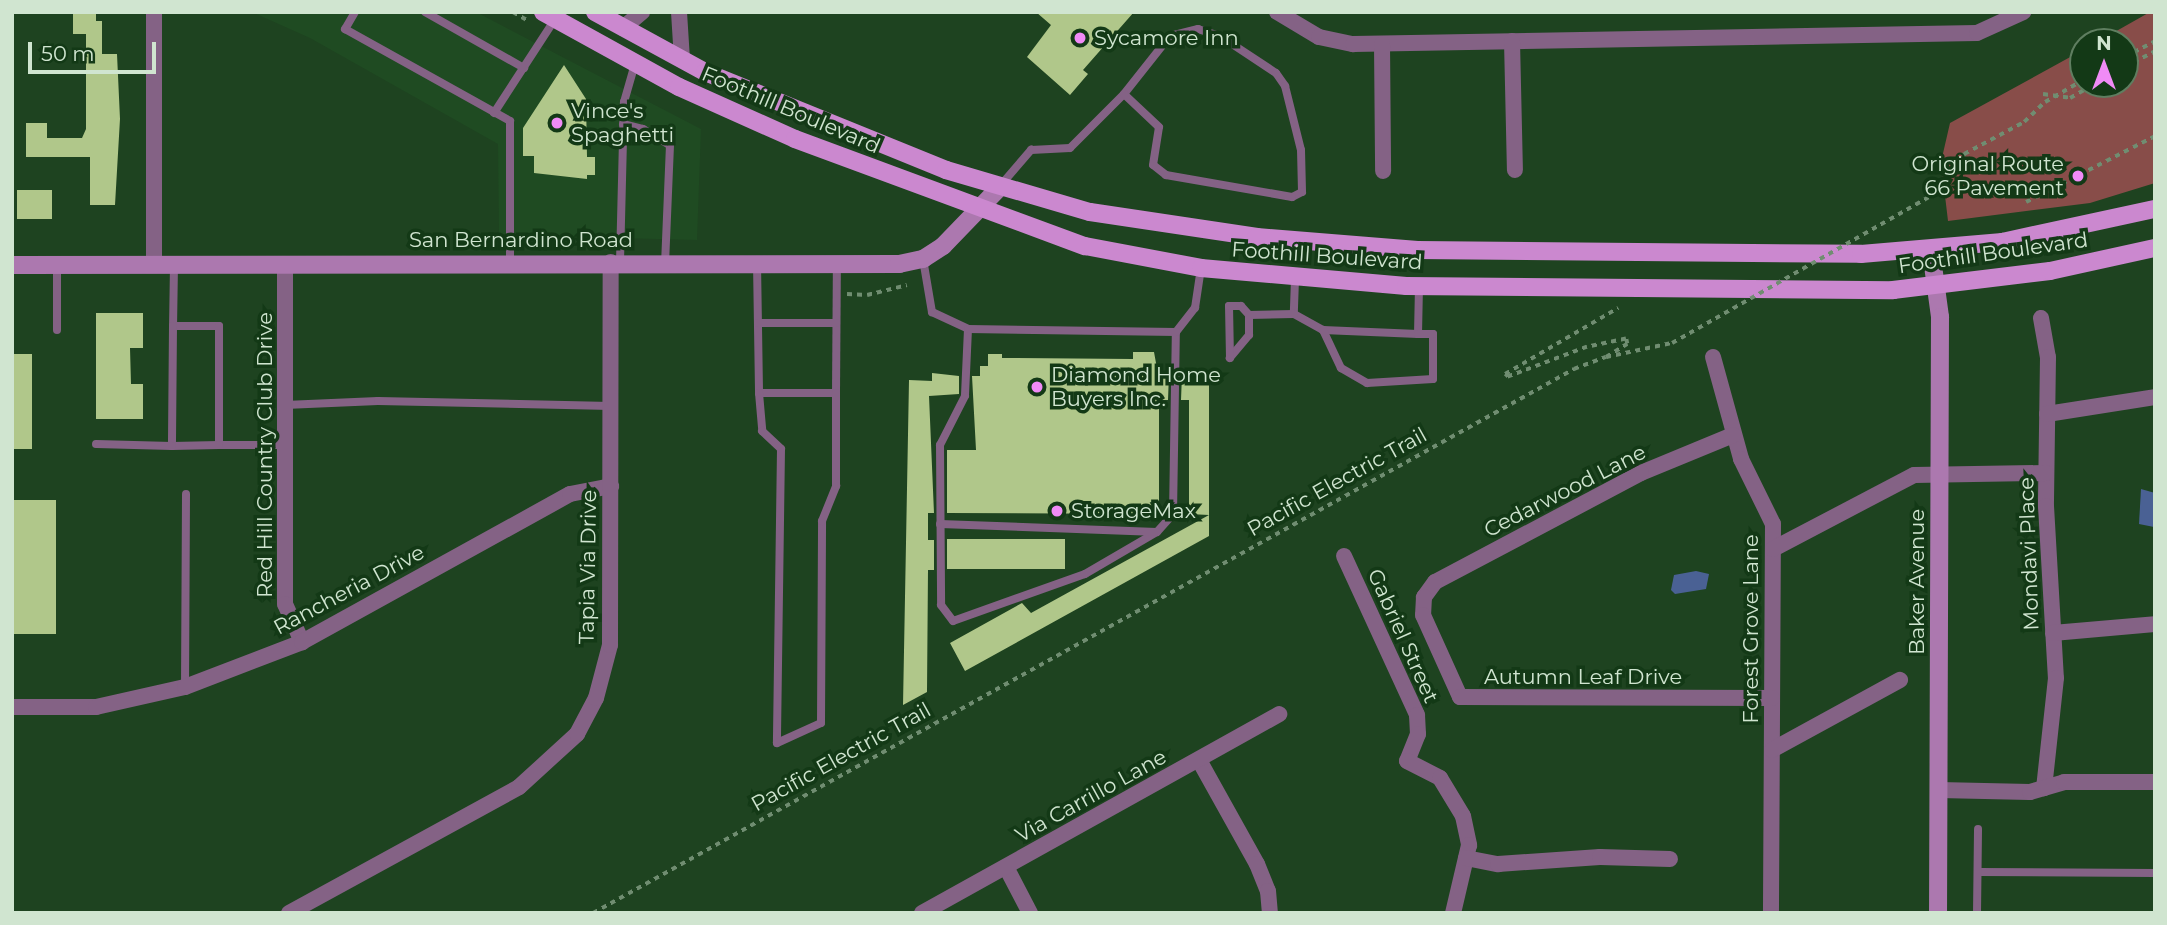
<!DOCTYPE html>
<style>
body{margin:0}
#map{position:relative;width:2167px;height:925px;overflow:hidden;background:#1e4320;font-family:Montserrat,sans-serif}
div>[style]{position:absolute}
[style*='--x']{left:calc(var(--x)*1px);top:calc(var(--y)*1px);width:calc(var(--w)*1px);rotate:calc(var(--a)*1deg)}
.built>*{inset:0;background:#1f4b22}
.green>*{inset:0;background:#884d49}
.water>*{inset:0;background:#4a6194}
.building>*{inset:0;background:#b0c78a;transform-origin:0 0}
.path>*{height:3.5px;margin-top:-1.75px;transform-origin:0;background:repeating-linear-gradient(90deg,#708d71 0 5px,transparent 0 10px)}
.lane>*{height:8px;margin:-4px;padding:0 4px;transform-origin:4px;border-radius:4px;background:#846285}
.street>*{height:16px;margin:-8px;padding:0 8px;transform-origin:8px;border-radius:8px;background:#846285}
.secondary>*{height:18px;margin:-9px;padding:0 9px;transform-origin:9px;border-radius:9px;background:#ac78af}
.primary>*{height:18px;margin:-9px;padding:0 9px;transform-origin:9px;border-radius:9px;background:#cb88cf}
.path-bridge>*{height:3.5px;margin-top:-1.75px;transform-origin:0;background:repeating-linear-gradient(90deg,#708d71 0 5px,transparent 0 10px)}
.dots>*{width:19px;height:19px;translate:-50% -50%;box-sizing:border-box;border:4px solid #133916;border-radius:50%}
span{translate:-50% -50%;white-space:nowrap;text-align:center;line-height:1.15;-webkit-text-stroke:7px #133916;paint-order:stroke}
.poi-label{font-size:21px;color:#d0e5d0}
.left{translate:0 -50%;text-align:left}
.right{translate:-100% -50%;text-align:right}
.street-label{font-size:21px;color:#d0e5d0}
.frame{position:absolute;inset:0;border:14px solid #d0e5d0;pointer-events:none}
.north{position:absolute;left:2069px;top:28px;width:70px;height:70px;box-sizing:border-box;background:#133916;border:2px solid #5f7e60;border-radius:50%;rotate:0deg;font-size:19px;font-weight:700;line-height:28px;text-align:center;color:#d0e5d0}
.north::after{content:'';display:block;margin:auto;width:24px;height:32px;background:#f08bf6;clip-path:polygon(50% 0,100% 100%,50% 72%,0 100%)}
.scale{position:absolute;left:28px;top:42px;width:128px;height:32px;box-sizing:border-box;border:4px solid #d0e5d0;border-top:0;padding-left:9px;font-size:21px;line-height:24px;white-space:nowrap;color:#d0e5d0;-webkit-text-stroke:5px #133916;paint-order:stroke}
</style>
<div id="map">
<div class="built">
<i style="clip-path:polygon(252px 12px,476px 12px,701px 129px,697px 240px,499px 235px,498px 144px,310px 38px)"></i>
</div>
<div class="green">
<i style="clip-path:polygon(2150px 12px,2155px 12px,2155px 183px,2090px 203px,1948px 221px,1941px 162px,1950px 123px,2083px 50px,2083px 84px,2125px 84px,2125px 42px,2097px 42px)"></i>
</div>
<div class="water">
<i style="clip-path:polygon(2141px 489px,2155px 493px,2154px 527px,2139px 524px)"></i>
<i style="clip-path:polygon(1696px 571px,1709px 574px,1706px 589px,1675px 594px,1671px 590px,1674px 575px)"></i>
</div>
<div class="building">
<i style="clip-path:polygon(73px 12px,96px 12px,96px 21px,102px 21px,102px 54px,117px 54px,120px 119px,115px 205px,90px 205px,90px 157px,26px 157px,26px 123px,47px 123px,47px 138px,82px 138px,86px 129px,86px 34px,73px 34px)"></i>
<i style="clip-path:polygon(1036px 12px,1134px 12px,1083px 70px,1088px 74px,1070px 95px,1027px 57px,1051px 25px)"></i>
<i style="clip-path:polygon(564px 65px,586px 99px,587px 157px,595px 157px,595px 175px,587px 175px,587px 179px,534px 173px,534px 156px,523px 156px,523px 128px)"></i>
<i style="left:17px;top:190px;width:35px;height:29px"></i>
<i style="clip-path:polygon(96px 313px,143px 313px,143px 348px,130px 348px,131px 384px,143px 384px,143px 419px,96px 419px)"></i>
<i style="clip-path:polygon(1133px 352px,1154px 352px,1158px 374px,1169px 374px,1168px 400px,1159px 400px,1159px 514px,947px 513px,947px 450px,976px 450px,972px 376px,980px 376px,980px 366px,988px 366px,988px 354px,1002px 354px,1002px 358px,1133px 359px)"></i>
<i style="left:12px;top:354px;width:20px;height:95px"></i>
<i style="clip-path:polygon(932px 373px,959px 376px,959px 394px,929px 396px,934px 513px,928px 513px,928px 540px,934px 540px,934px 570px,928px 570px,927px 692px,903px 705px,909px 380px,932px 381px)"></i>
<i style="clip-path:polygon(1182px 374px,1209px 374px,1209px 515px,1189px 514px,1189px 400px,1181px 400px)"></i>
<i style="left:12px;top:500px;width:44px;height:134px"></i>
<i style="clip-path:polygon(1209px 515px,1209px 536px,965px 671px,950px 643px,1022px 603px,1031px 613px)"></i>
<i style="left:1065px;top:539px;width:30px;height:118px;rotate:90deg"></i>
</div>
<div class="path">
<i style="--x:513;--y:12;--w:16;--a:30"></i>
<i style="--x:2125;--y:57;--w:34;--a:-28"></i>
<i style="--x:2125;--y:67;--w:34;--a:-28"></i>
<i style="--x:2043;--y:94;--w:27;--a:8"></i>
<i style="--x:2070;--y:98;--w:28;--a:-30"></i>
<i style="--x:1941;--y:190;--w:43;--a:-57.4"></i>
<i style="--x:1964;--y:154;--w:68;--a:-28.1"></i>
<i style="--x:2024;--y:122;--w:29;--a:-44"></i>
<i style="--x:2045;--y:102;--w:44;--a:-30.1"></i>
<i style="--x:2026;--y:202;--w:145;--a:-27.1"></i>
<i style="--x:847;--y:294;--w:20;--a:3"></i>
<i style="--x:867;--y:295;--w:41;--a:-14"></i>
<i style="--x:593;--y:913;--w:1122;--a:-29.01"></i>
<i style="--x:1574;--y:369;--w:34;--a:-21"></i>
<i style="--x:1606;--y:357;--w:25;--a:-32"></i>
<i style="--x:1627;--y:344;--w:5;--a:-101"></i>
<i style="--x:1626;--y:339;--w:40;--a:168"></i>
<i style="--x:1587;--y:347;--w:85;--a:159.2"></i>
<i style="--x:1508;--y:377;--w:4;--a:-135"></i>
<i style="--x:1505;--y:374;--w:131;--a:-30.3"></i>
</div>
<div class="lane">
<i style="--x:355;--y:12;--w:20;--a:120"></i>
<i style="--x:345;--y:29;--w:189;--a:29.1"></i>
<i style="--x:510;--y:121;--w:142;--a:90"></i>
<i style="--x:425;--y:12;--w:114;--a:29.5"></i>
<i style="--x:494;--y:113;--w:112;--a:-57"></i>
<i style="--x:623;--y:124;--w:21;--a:14"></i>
<i style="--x:643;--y:129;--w:31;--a:31"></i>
<i style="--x:670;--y:145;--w:117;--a:92.4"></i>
<i style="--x:1000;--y:186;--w:48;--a:-49.3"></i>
<i style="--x:1031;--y:150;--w:39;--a:-3"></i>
<i style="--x:1070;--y:148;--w:76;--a:-45"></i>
<i style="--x:1124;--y:94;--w:74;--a:-51.6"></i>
<i style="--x:1170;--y:36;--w:29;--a:-14"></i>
<i style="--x:1198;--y:29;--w:23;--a:18"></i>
<i style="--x:1220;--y:36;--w:67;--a:33.5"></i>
<i style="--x:1276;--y:73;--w:16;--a:55"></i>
<i style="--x:1285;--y:86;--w:66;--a:76"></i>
<i style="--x:1301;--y:150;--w:42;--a:88.6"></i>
<i style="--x:1302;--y:192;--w:11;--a:153"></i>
<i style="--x:1292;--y:197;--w:128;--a:-170.1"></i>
<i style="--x:1166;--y:175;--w:16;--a:-142"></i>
<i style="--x:1153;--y:165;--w:38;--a:-81"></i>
<i style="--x:1159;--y:127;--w:48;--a:-136.7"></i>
<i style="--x:923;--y:259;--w:54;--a:80.4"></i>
<i style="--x:932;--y:312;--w:40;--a:25"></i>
<i style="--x:968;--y:329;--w:67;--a:92.6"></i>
<i style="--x:965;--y:396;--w:55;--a:117"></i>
<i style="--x:940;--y:445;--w:160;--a:89.6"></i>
<i style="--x:941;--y:605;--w:20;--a:53"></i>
<i style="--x:953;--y:621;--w:140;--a:-19.6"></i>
<i style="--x:1085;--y:574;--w:83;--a:-30.3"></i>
<i style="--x:1157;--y:532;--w:24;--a:-48"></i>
<i style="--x:1173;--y:514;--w:182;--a:-89.1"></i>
<i style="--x:1176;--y:332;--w:31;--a:-52"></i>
<i style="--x:1195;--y:308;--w:40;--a:-81.5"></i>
<i style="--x:620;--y:262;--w:160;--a:-88.6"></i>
<i style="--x:624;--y:102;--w:40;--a:-74"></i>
<i style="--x:757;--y:263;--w:130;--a:89.1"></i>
<i style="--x:759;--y:393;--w:77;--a:0"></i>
<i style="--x:836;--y:393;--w:130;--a:-89.6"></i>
<i style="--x:57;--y:265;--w:65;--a:90"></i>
<i style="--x:174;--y:265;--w:61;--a:90.9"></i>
<i style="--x:173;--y:326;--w:46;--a:0"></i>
<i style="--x:219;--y:326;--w:119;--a:90"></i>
<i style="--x:219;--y:445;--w:66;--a:0"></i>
<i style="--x:1295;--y:279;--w:35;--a:92"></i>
<i style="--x:1294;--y:314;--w:33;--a:29"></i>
<i style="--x:1323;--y:330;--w:95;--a:2.4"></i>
<i style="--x:1418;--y:334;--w:47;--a:-88.8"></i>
<i style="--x:1249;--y:315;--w:20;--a:90"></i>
<i style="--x:1249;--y:335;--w:30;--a:130"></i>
<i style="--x:1230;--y:358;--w:52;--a:-91.1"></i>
<i style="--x:1229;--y:306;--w:12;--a:0"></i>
<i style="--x:1241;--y:306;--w:12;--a:48"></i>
<i style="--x:1249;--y:315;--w:45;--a:-1.3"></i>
<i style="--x:758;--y:323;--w:78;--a:0"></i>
<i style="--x:173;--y:326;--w:120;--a:90.5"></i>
<i style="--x:172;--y:446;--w:47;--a:-1.2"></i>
<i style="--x:968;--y:329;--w:208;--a:0.8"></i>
<i style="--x:1323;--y:330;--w:42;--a:64.7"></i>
<i style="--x:1341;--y:368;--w:30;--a:30"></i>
<i style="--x:1367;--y:383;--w:66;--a:-3.5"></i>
<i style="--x:1433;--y:379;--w:45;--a:-90"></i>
<i style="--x:1433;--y:334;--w:15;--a:180"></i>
<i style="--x:759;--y:393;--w:38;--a:85"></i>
<i style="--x:762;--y:431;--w:26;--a:43"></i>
<i style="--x:781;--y:449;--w:294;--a:90.8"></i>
<i style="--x:777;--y:743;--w:48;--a:-24.4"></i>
<i style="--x:821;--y:723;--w:202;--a:-89.7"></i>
<i style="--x:822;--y:521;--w:38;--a:-68"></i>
<i style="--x:836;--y:486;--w:93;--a:-90"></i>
<i style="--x:285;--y:405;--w:93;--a:-2.5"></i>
<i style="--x:378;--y:401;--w:233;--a:1.2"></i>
<i style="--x:96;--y:444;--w:76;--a:1.5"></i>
<i style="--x:940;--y:524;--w:217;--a:2.1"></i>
<i style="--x:185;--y:687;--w:193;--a:-89.7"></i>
<i style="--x:1978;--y:872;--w:177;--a:0.3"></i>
<i style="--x:1977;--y:913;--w:84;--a:-89.3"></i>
</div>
<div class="street">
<i style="--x:679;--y:12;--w:48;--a:86.4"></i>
<i style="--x:1277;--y:12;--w:49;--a:30.8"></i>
<i style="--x:1319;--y:37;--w:35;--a:12"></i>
<i style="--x:1353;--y:44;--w:624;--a:-1.01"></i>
<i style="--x:1977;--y:33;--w:51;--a:-24.5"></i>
<i style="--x:623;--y:28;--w:25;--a:-40"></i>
<i style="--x:1512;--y:41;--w:129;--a:88.7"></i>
<i style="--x:1382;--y:44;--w:127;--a:89.5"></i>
<i style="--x:285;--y:264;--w:340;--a:90"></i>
<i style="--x:285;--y:604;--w:42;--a:65.9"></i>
<i style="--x:154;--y:265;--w:253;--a:-90"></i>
<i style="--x:2041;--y:318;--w:40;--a:80"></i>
<i style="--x:2048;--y:357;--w:149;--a:90.8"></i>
<i style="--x:2046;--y:506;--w:172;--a:86.7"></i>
<i style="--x:2056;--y:678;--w:111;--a:96.2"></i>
<i style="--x:1713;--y:357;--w:106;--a:74.6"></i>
<i style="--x:1741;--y:459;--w:72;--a:63.8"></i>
<i style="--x:1773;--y:524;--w:389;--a:90.3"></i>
<i style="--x:2047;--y:414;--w:109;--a:-8.9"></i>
<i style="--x:1733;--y:435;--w:100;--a:157.6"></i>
<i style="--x:1641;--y:473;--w:233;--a:152.1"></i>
<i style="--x:1435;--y:582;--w:19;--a:126"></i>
<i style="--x:1424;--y:597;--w:18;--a:93"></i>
<i style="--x:1423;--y:615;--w:90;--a:65.7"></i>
<i style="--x:1460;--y:697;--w:312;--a:0.2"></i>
<i style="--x:1773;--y:549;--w:159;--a:-27.7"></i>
<i style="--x:1914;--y:475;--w:132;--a:-0.9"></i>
<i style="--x:1344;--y:556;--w:175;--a:65.3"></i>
<i style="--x:1417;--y:715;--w:19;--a:87"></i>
<i style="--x:1418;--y:734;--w:29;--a:112"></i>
<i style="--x:1407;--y:761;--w:37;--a:27"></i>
<i style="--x:1440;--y:778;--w:44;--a:58.8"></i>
<i style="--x:1463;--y:816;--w:30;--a:78"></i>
<i style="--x:1469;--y:845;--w:70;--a:103.2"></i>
<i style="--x:2053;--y:633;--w:102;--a:-5"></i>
<i style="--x:12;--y:707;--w:84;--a:0"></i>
<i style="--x:96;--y:707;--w:91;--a:-12.7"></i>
<i style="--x:185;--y:687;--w:125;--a:-21"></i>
<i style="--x:302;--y:642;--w:306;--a:-28.9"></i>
<i style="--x:570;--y:494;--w:42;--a:-11"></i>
<i style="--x:1772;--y:750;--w:146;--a:-28.7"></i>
<i style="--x:1199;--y:760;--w:119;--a:60.9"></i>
<i style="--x:1257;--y:864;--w:29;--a:68"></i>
<i style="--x:1268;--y:891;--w:22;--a:85"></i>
<i style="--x:1939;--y:790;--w:91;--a:1.3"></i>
<i style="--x:2030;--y:792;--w:35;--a:-16"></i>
<i style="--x:2064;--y:782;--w:91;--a:0"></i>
<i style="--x:1466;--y:858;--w:33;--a:11"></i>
<i style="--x:1498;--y:864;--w:102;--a:-3.9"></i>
<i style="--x:1600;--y:857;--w:70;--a:1.6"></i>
<i style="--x:1006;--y:867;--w:52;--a:62.4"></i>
<i style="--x:289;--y:913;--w:262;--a:-28.7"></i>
<i style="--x:519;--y:787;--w:79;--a:-42.4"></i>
<i style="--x:577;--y:734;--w:41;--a:-62.2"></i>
<i style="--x:596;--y:698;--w:55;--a:-75.2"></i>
<i style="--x:610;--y:645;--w:383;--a:-89.9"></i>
<i style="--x:922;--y:913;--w:409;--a:-29.1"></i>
</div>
<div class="secondary">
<i style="--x:1931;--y:251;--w:67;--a:82.2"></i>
<i style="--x:1940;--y:317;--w:596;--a:90.19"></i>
<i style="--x:12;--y:265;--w:887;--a:-0.06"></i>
<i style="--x:899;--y:264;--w:25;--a:-12"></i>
<i style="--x:923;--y:259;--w:24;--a:-33"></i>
<i style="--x:943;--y:246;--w:82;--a:-46"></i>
</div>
<div class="primary">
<i style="--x:543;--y:12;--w:155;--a:28.9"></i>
<i style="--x:679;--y:87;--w:127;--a:24.1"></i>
<i style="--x:795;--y:139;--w:309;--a:20.3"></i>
<i style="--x:1085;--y:246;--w:118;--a:10.7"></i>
<i style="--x:1201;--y:268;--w:206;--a:5"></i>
<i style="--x:1406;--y:286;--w:487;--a:0.5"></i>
<i style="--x:1893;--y:290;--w:158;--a:-6.9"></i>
<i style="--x:2050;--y:271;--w:107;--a:-12.4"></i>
<i style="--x:595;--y:12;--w:125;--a:28.6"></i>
<i style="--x:705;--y:72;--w:260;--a:22.1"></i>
<i style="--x:946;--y:170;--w:150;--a:16.3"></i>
<i style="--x:1090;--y:212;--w:169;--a:8.5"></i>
<i style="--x:1257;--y:237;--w:161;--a:4.6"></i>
<i style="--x:1417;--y:250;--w:444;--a:0.5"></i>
<i style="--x:1861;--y:254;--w:142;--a:-4.9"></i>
<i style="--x:2002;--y:242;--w:157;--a:-12.2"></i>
</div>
<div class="path-bridge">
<i style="--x:1606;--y:357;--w:67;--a:-12"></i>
<i style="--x:1672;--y:343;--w:309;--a:-29.6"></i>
</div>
<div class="dots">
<i style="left:1080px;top:38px;background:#f08bf6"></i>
<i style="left:557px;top:123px;background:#f08bf6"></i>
<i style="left:2078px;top:176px;background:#f08bf6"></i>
<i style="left:1037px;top:387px;background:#f08bf6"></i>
<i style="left:1057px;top:511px;background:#f08bf6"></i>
</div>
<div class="poi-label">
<span class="left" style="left:1094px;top:38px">Sycamore Inn</span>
<span class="left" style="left:571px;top:123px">Vince's<br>Spaghetti</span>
<span class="right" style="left:2064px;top:176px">Original Route<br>66 Pavement</span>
<span class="left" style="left:1051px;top:387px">Diamond Home<br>Buyers Inc.</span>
<span class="left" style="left:1071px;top:511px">StorageMax</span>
</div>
<div class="street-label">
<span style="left:791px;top:110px;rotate:23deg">Foothill Boulevard</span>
<span style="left:521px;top:240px">San Bernardino Road</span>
<span style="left:1993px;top:253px;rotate:-8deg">Foothill Boulevard</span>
<span style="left:1327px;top:256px;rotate:4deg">Foothill Boulevard</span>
<span style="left:265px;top:455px;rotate:-90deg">Red Hill Country Club Drive</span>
<span style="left:1337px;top:482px;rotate:-29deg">Pacific Electric Trail</span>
<span style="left:1565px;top:491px;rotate:-27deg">Cedarwood Lane</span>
<span style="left:2029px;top:554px;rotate:-92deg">Mondavi Place</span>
<span style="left:588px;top:567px;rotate:-89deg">Tapia Via Drive</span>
<span style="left:1917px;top:582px;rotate:-90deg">Baker Avenue</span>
<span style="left:349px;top:590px;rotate:-28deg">Rancheria Drive</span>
<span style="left:1751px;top:629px;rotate:-90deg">Forest Grove Lane</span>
<span style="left:1403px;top:636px;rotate:66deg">Gabriel Street</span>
<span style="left:1583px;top:677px">Autumn Leaf Drive</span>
<span style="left:841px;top:757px;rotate:-29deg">Pacific Electric Trail</span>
<span style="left:1091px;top:796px;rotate:-29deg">Via Carrillo Lane</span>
</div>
<div class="frame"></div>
<div class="north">N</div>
<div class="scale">50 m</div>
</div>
